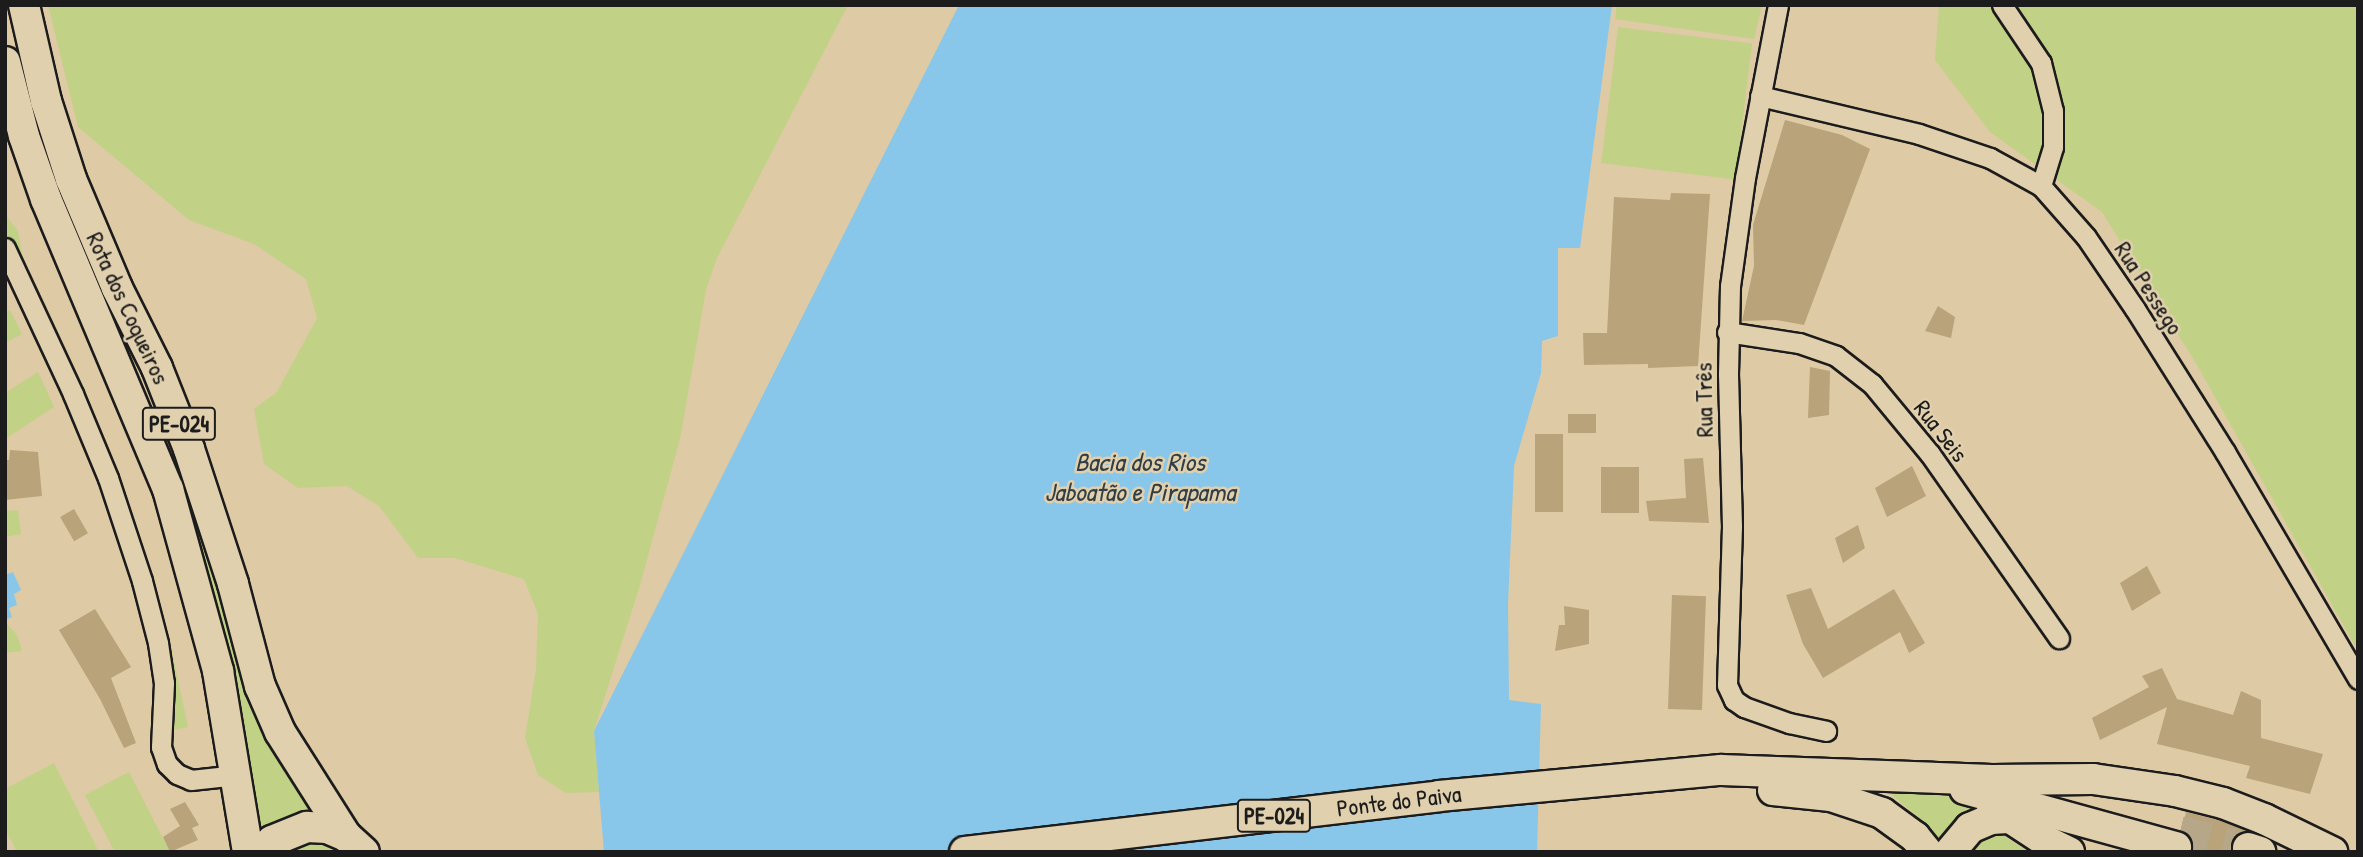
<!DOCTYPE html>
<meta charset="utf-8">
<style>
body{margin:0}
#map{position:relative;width:2363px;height:857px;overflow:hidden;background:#decaa4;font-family:"Patrick Hand",sans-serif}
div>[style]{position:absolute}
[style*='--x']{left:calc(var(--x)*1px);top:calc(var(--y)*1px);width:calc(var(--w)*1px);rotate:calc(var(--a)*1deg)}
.green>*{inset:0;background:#c1d186;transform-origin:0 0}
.water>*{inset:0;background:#88c7e9}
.building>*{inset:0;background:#b9a37b;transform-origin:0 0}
.primary-tunnel>*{height:30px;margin-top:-15px;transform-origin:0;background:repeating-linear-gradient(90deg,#b7a789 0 30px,transparent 0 45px)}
.roads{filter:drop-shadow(2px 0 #1c1c1c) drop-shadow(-2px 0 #1c1c1c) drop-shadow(0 2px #1c1c1c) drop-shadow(0 -2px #1c1c1c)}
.minor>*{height:19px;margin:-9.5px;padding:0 9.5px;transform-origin:9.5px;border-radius:9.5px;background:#e1d0ae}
.primary>*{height:30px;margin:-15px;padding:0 15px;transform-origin:15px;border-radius:15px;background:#e1d0ae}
span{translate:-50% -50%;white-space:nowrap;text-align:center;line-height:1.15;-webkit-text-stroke:5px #e1d0ae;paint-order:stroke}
.shield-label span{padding:2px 5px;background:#e1d0ae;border:2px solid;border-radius:5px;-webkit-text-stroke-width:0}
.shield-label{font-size:23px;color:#1c1c1c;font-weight:700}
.street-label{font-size:24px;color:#1c1c1c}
.water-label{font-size:26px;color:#323e45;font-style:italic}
.frame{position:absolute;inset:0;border:7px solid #1c1c1c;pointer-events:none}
</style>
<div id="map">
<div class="green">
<i style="clip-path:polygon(48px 5px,848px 5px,717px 258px,706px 290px,680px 439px,640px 585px,594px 731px,599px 792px,566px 793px,538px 775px,525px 738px,536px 669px,538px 614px,524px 579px,455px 558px,418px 558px,379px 506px,347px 486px,298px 488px,264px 464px,254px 409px,277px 392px,317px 318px,306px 279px,254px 244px,189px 220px,78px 127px)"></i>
<i style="clip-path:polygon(1617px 5px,1762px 5px,1754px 39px,1615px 19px)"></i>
<i style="clip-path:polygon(1939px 5px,2358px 5px,2358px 651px,2197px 365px,2102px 212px,1990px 132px,1935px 60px)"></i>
<i style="left:1618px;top:27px;width:135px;height:137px;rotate:7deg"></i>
<i style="clip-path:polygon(5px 214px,18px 231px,25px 271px,85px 390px,121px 481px,171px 647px,188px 727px,174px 730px,147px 578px,5px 242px)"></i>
<i style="clip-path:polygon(10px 310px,22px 334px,5px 343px,5px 313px)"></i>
<i style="clip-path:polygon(38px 372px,54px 407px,5px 439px,5px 393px)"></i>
<i style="clip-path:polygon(18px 510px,21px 534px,5px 537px,5px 511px)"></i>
<i style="clip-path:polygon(213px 549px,254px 710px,313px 816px,255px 839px,193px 554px)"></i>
<i style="clip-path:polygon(5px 622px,17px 635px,22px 651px,5px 653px)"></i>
<i style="clip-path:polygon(54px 763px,99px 852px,17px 852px,5px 829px,5px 789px)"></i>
<i style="clip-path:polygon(129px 772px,170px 852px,115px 852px,85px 795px)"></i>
<i style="clip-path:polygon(1918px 779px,1983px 805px,1947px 850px,1930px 827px,1892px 795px,1890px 788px)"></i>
<i style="clip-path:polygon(1994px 829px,2028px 852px,1969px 852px)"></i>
<i style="clip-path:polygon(324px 839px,348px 852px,283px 852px,294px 841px)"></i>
</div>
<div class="water">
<i style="clip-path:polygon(959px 5px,1612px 5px,1580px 248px,1558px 248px,1558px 336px,1542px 341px,1541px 373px,1514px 466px,1508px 604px,1509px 700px,1541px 704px,1537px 852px,604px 852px,594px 731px)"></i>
<i style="clip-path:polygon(13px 572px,21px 590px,14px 594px,17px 605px,9px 608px,12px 617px,5px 620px,5px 575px)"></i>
</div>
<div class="building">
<i style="clip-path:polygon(1785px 120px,1842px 135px,1870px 149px,1804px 325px,1776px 320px,1742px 321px,1754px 266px,1753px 225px)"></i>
<i style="clip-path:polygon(1671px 193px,1710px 194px,1698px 366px,1648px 368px,1648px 364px,1584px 365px,1583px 333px,1607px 333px,1614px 197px,1670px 200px)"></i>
<i style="clip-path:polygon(1938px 306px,1955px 317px,1951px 338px,1925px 331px)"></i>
<i style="clip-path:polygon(1810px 367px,1830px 371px,1829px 415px,1808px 418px)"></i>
<i style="left:1596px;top:414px;width:19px;height:28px;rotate:90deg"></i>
<i style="left:1535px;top:434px;width:28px;height:78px"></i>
<i style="clip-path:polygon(10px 450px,38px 452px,42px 496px,5px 500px,5px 460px,9px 460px)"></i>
<i style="clip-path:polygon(1703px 458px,1709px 523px,1649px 521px,1646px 501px,1686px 498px,1684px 459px)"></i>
<i style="clip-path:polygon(1912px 466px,1926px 496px,1887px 517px,1875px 488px)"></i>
<i style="left:1601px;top:467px;width:38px;height:46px"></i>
<i style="left:74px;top:509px;width:28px;height:16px;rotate:60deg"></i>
<i style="clip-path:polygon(1858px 525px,1865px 548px,1843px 563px,1835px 538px)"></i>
<i style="clip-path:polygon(2147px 566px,2161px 593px,2132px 611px,2120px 583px)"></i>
<i style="clip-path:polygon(1811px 588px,1828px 629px,1894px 589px,1925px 643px,1909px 653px,1900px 632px,1823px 678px,1803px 644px,1786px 595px)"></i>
<i style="left:1672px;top:595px;width:34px;height:114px;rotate:2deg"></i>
<i style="clip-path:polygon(1564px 606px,1589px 610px,1589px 644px,1555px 651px,1559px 625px,1565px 625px)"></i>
<i style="clip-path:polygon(95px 609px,131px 667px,111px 678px,136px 743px,124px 748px,100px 699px,59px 630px)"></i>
<i style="clip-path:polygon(2162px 668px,2177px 699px,2233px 715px,2241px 691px,2261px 700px,2261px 738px,2323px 754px,2310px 794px,2246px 778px,2250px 766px,2157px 744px,2167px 707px,2100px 740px,2092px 718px,2149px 687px,2142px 676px)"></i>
<i style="clip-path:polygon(185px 802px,199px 825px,192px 828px,198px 840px,170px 852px,163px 837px,180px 826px,170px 809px)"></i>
<i style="clip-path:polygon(2186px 812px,2218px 820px,2246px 831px,2236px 835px,2231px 852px,2193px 852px,2193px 842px,2182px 831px)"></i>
</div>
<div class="primary-tunnel">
<i style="--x:2180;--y:831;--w:70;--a:14"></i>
</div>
<div class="roads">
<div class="minor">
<i style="--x:1778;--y:5;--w:176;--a:100.8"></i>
<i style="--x:1745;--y:178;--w:109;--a:97.9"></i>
<i style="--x:1730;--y:286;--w:88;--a:91.3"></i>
<i style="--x:1728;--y:374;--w:152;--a:88.5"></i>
<i style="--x:1732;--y:526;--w:159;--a:91.8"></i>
<i style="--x:1727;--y:685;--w:17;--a:65"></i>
<i style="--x:1734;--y:700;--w:12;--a:35"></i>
<i style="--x:1744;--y:707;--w:48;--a:19.6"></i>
<i style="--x:1789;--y:723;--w:38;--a:12"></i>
<i style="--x:2002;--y:5;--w:70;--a:56.1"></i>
<i style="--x:2041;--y:63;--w:49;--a:76"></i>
<i style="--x:2053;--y:111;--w:36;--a:90"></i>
<i style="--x:2053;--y:147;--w:41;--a:107.1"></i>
<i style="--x:1760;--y:96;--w:163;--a:13.4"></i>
<i style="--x:1919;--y:134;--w:75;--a:18.7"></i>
<i style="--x:1990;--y:158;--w:58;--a:28.8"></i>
<i style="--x:2041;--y:186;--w:68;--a:48.6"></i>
<i style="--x:2086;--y:237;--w:87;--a:55.8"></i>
<i style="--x:2135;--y:309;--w:169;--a:57.8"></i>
<i style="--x:2225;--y:452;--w:263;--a:59.6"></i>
<i style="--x:5;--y:248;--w:161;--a:65"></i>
<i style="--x:73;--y:394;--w:91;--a:67.4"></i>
<i style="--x:108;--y:478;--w:108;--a:71.7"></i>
<i style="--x:142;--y:581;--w:64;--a:75.5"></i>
<i style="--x:158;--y:643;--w:40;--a:81.5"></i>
<i style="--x:164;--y:683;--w:64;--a:92.7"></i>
<i style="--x:161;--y:747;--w:18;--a:71"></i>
<i style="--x:167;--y:764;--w:14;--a:45"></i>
<i style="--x:177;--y:774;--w:15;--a:23"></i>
<i style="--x:191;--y:780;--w:46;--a:-6.2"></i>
<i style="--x:1727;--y:332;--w:73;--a:8.7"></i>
<i style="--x:1799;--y:343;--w:39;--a:19"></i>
<i style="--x:1836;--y:356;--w:46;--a:37.9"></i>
<i style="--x:1872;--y:384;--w:91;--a:50.4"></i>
<i style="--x:1930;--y:454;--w:225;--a:55"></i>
</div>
<div class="primary">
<i style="--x:24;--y:5;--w:98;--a:77.1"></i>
<i style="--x:46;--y:101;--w:82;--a:72.2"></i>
<i style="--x:71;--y:179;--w:118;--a:67.1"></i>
<i style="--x:117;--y:288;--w:89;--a:63.4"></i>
<i style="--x:157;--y:368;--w:87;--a:68.4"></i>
<i style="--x:189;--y:449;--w:142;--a:71.9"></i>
<i style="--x:233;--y:584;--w:106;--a:75.2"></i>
<i style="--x:260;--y:686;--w:50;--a:66.5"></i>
<i style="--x:280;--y:732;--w:123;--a:57.6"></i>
<i style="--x:5;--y:62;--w:76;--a:75.6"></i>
<i style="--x:24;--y:136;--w:67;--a:70.8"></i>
<i style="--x:46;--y:199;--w:315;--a:67.2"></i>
<i style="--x:168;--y:489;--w:189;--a:74.6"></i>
<i style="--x:218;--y:671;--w:183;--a:80.6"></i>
<i style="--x:1965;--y:789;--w:219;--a:15.4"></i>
<i style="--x:1773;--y:790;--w:58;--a:5.9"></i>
<i style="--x:1831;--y:796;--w:54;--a:18.4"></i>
<i style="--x:1882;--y:813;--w:41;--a:36"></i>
<i style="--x:1915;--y:837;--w:19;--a:51"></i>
<i style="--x:1992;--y:806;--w:62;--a:33.2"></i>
<i style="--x:2044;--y:840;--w:28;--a:26"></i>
<i style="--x:2248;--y:848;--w:13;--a:18"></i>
<i style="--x:263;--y:852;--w:14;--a:-51"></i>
<i style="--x:272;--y:841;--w:38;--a:-22"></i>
<i style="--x:307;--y:827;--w:20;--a:3"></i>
<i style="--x:327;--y:828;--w:21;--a:23"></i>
<i style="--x:346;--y:836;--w:24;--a:42"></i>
<i style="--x:965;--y:852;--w:477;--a:-6.7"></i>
<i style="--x:1439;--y:796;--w:283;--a:-5.3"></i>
<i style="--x:1721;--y:770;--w:271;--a:2.1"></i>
<i style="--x:1992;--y:780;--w:101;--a:-0.6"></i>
<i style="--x:2093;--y:779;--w:83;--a:8.3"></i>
<i style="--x:2175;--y:791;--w:49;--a:14"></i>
<i style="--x:2223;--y:803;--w:44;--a:21.3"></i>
<i style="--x:2264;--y:819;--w:76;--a:25.9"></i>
<i style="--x:1950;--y:852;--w:31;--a:-50"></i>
<i style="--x:1970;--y:828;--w:23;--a:-23"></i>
<i style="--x:1991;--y:819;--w:17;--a:-3"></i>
</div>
</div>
<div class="shield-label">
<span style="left:179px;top:424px">PE-024</span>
<span style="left:1274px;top:816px">PE-024</span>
</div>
<div class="street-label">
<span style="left:2149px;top:288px;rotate:57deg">Rua Pessego</span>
<span style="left:128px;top:308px;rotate:65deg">Rota dos Coqueiros</span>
<span style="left:1704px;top:400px;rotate:-91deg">Rua Três</span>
<span style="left:1941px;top:431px;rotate:52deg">Rua Seis</span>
<span style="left:1399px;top:801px;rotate:-7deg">Ponte do Paiva</span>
</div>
<div class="water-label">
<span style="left:1140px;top:477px">Bacia dos Rios<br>Jaboatão e Pirapama</span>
</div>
<div class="frame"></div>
</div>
